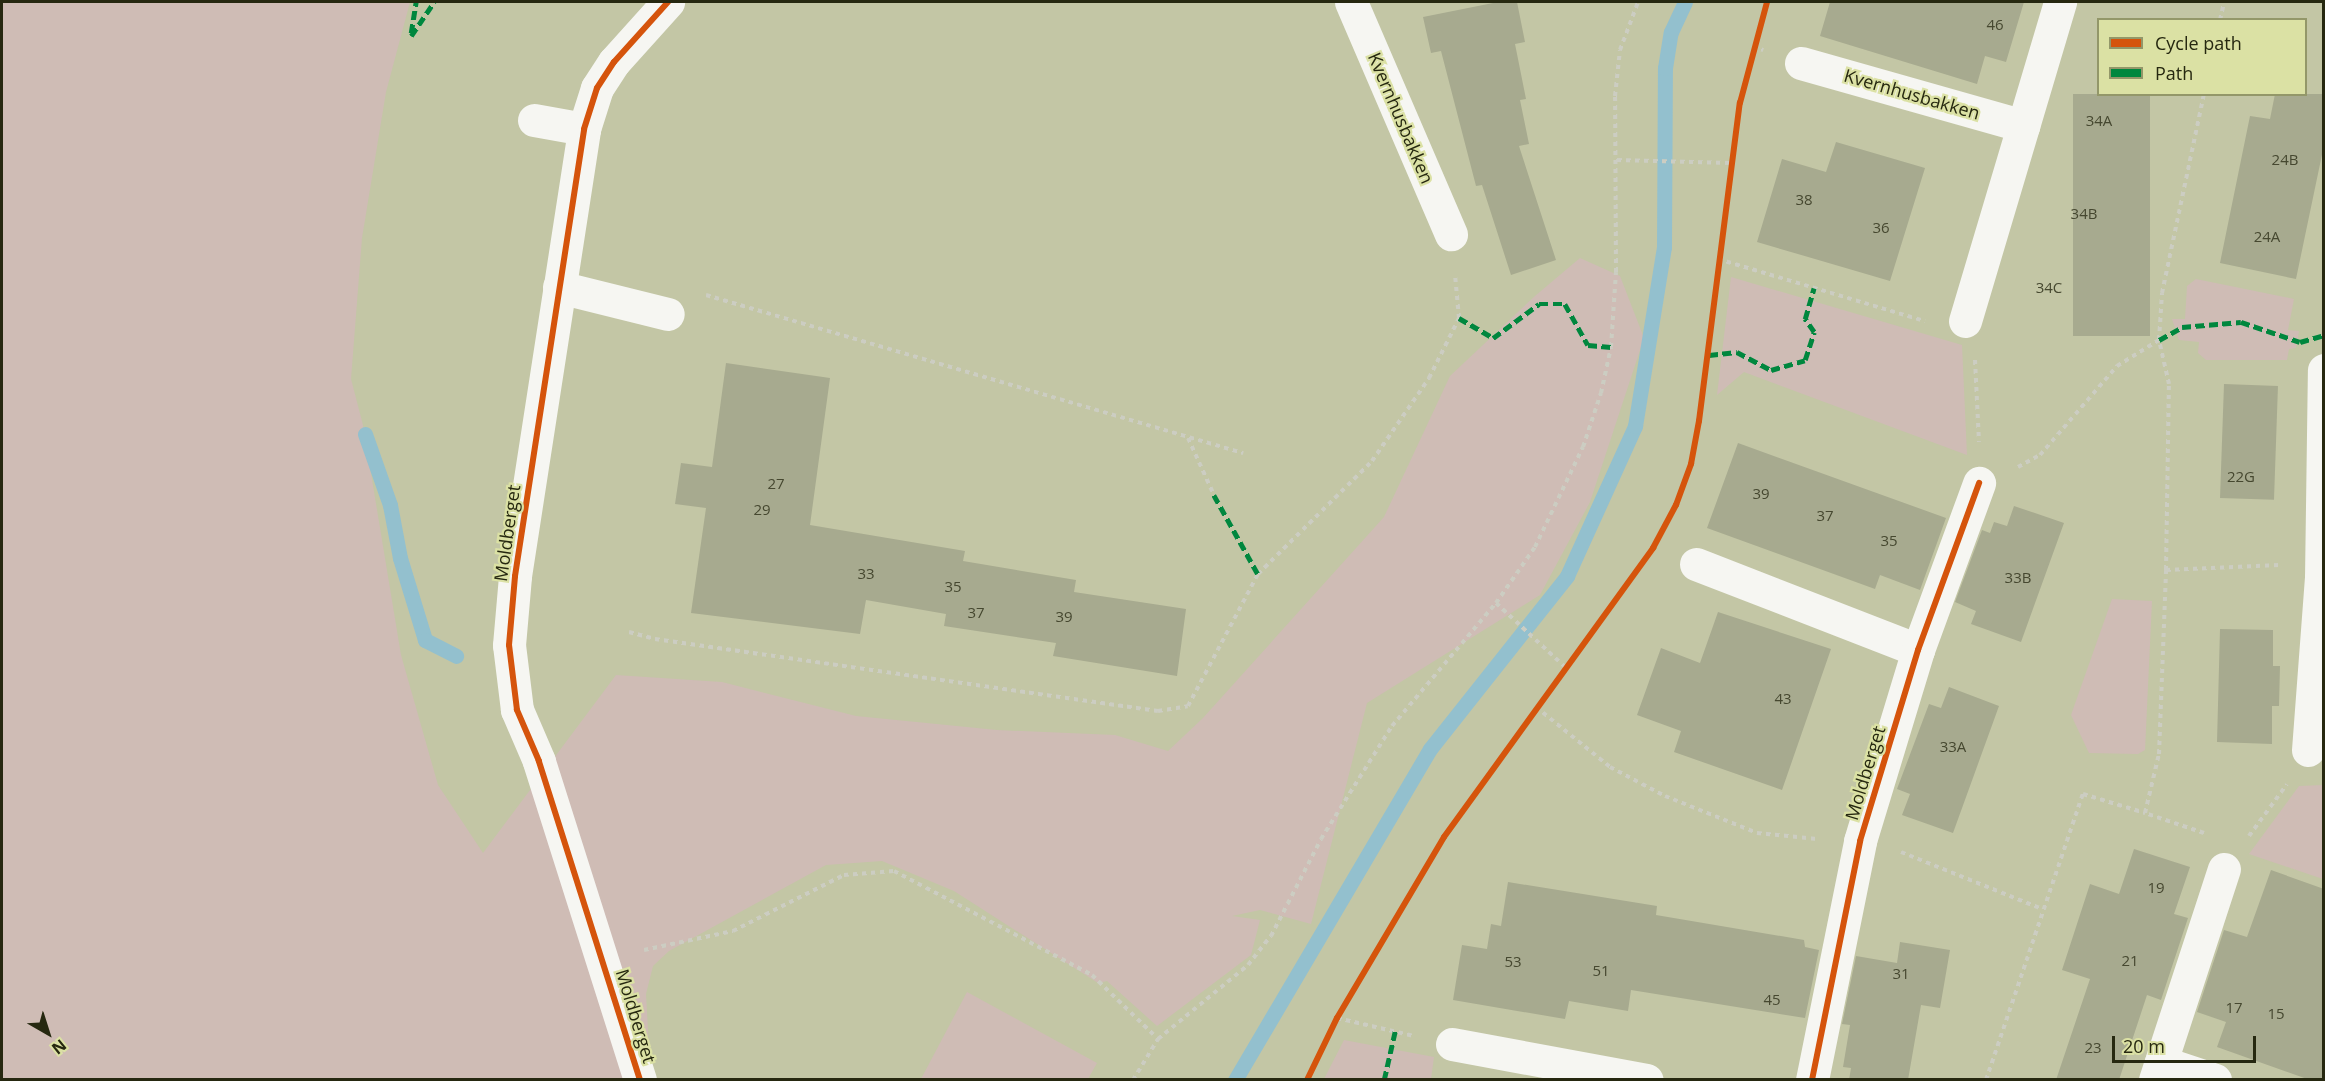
<!DOCTYPE html>
<style>
body{margin:0}
#map{position:relative;width:2325px;height:1081px;overflow:hidden;background:#c3c6a5;font-family:"Open Sans",sans-serif}
div>[style]{position:absolute}
[style*='--x']{left:calc(var(--x)*1px);top:calc(var(--y)*1px);width:calc(var(--w)*1px);rotate:calc(var(--a)*1deg)}
.green>*{inset:0;background:#cfbcb5}
.stream>*{height:15px;margin:-7.5px;padding:0 7.5px;transform-origin:7.5px;border-radius:7.5px;background:#93c0ce}
.building>*{inset:0;background:#a7aa8f;transform-origin:0 0}
.path>*{height:4px;margin-top:-2px;transform-origin:0;background:repeating-linear-gradient(90deg,#cccdc2 0 4.5px,transparent 0 9px)}
.minor>*{height:33px;margin:-16.5px;padding:0 16.5px;transform-origin:16.5px;border-radius:16.5px;background:#f6f6f2}
.quiet>*{height:4.5px;margin-top:-2.25px;transform-origin:0;background:repeating-linear-gradient(90deg,#00873e 0 9px,transparent 0 13.5px)}
.cycleway>*{height:6px;margin:-3px;padding:0 3px;transform-origin:3px;border-radius:3px;background:#d5540c}
span{translate:-50% -50%;white-space:nowrap;text-align:center;line-height:1.15;-webkit-text-stroke:4.5px #dbe1a4;paint-order:stroke}
.number-label{font-size:15px;color:#464830}
.number-label span{-webkit-text-stroke-width:0}
.street-label{font-size:18px;color:#262810}
.frame{position:absolute;inset:0;border:3px solid #262810;pointer-events:none}
.legend{position:absolute;left:2097px;top:18px;width:210px;height:78px;box-sizing:border-box;background:#dbe1a4;border:2px solid #939769;margin:0;padding:8px 10px;list-style:none;font-size:18px;color:#262810}
.legend li{display:flex;align-items:center;gap:12px;height:30px}
.legend b{width:30px;border:2px solid #939769}
.north{position:absolute;left:18px;top:1003px;width:60px;height:60px;-webkit-text-stroke:4px #dbe1a4;paint-order:stroke;rotate:141deg;font-size:16px;font-weight:700;line-height:24px;text-align:center;color:#262810}
.north::after{content:'';display:block;margin:auto;width:21px;height:27px;background:#262810;clip-path:polygon(50% 0,100% 100%,50% 72%,0 100%)}
.scale{position:absolute;left:2112px;top:1036px;width:144px;height:27px;box-sizing:border-box;border:3px solid #262810;border-top:0;padding-left:8px;font-size:18px;line-height:21px;white-space:nowrap;color:#262810;-webkit-text-stroke:4px #dbe1a4;paint-order:stroke}
</style>
<div id="map">
<div class="green">
<i style="clip-path:polygon(2px 2px,410px 2px,386px 92px,362px 238px,351px 379px,363px 425px,401px 655px,438px 785px,483px 853px,616px 675px,722px 682px,856px 716px,997px 730px,1115px 735px,1168px 751px,1203px 718px,1384px 517px,1450px 376px,1535px 296px,1580px 258px,1620px 276px,1644px 338px,1590px 502px,1540px 595px,1367px 703px,1311px 924px,1260px 910px,1232px 916px,1260px 920px,1251px 955px,1157px 1026px,1107px 981px,1098px 983px,954px 891px,882px 861px,826px 865px,669px 951px,653px 966px,646px 994px,650px 1066px,645px 1079px,2px 1080px)"></i>
<i style="clip-path:polygon(1731px 277px,1962px 345px,1967px 455px,1744px 372px,1717px 395px)"></i>
<i style="clip-path:polygon(2196px 279px,2294px 299px,2288px 330px,2299px 331px,2296px 348px,2289px 349px,2287px 360px,2206px 360px,2198px 353px,2199px 342px,2179px 340px,2172px 319px,2185px 319px,2187px 286px)"></i>
<i style="clip-path:polygon(2112px 599px,2152px 601px,2145px 750px,2138px 754px,2089px 753px,2071px 715px)"></i>
<i style="clip-path:polygon(2323px 785px,2323px 879px,2249px 854px,2299px 786px)"></i>
<i style="clip-path:polygon(967px 992px,1097px 1063px,1088px 1079px,921px 1079px)"></i>
<i style="clip-path:polygon(1344px 1040px,1434px 1057px,1431px 1079px,1324px 1079px)"></i>
</div>
<div class="stream">
<i style="--x:365;--y:434;--w:75;--a:70.6"></i>
<i style="--x:390;--y:505;--w:54;--a:79.3"></i>
<i style="--x:400;--y:558;--w:86;--a:73"></i>
<i style="--x:425;--y:640;--w:35;--a:27"></i>
<i style="--x:1235;--y:1080;--w:384;--a:-59.5"></i>
<i style="--x:1430;--y:749;--w:221;--a:-51.6"></i>
<i style="--x:1567;--y:576;--w:165;--a:-65.6"></i>
<i style="--x:1635;--y:426;--w:181;--a:-80.8"></i>
<i style="--x:1664;--y:247;--w:179;--a:-89.7"></i>
<i style="--x:1665;--y:68;--w:36;--a:-81"></i>
<i style="--x:1671;--y:32;--w:33;--a:-65"></i>
</div>
<div class="building">
<i style="clip-path:polygon(1498px 2px,1517px 2px,1525px 42px,1515px 44px,1526px 99px,1520px 100px,1529px 144px,1519px 146px,1556px 260px,1511px 275px,1482px 185px,1476px 186px,1441px 51px,1431px 53px,1423px 17px)"></i>
<i style="clip-path:polygon(1830px 2px,2024px 2px,2006px 62px,1985px 56px,1977px 84px,1820px 36px)"></i>
<i style="left:2073px;top:94px;width:77px;height:242px"></i>
<i style="clip-path:polygon(2275px 94px,2324px 94px,2324px 145px,2296px 279px,2220px 263px,2250px 116px,2270px 119px)"></i>
<i style="clip-path:polygon(1836px 142px,1925px 168px,1890px 281px,1757px 242px,1782px 159px,1826px 172px)"></i>
<i style="clip-path:polygon(726px 363px,830px 378px,810px 525px,965px 551px,963px 561px,1076px 580px,1074px 592px,1186px 609px,1177px 676px,1053px 656px,1056px 643px,944px 626px,946px 614px,866px 600px,860px 634px,691px 613px,706px 508px,675px 504px,681px 463px,712px 467px)"></i>
<i style="left:2224px;top:384px;width:54px;height:114px;rotate:2deg"></i>
<i style="clip-path:polygon(1738px 443px,1946px 518px,1920px 590px,1880px 575px,1875px 589px,1707px 528px)"></i>
<i style="clip-path:polygon(2014px 506px,2064px 523px,2021px 642px,1971px 624px,1976px 611px,1955px 602px,1982px 530px,1990px 533px,1994px 522px,2007px 526px)"></i>
<i style="clip-path:polygon(1718px 612px,1831px 649px,1782px 790px,1674px 752px,1681px 731px,1637px 715px,1661px 648px,1700px 663px)"></i>
<i style="clip-path:polygon(2220px 629px,2273px 630px,2273px 666px,2280px 666px,2279px 706px,2272px 706px,2272px 744px,2217px 742px)"></i>
<i style="clip-path:polygon(1949px 687px,1999px 706px,1953px 833px,1902px 815px,1910px 794px,1897px 789px,1929px 704px,1941px 708px)"></i>
<i style="clip-path:polygon(2134px 849px,2190px 867px,2174px 914px,2188px 918px,2161px 1000px,2147px 995px,2119px 1080px,2056px 1080px,2090px 979px,2062px 970px,2090px 884px,2119px 894px)"></i>
<i style="clip-path:polygon(2271px 870px,2324px 889px,2324px 1080px,2310px 1080px,2217px 1047px,2226px 1022px,2197px 1012px,2224px 930px,2247px 937px)"></i>
<i style="clip-path:polygon(1508px 882px,1657px 906px,1656px 915px,1804px 940px,1805px 947px,1819px 950px,1805px 1018px,1631px 990px,1628px 1011px,1569px 1001px,1565px 1019px,1453px 1000px,1462px 945px,1487px 949px,1491px 924px,1501px 926px)"></i>
<i style="clip-path:polygon(1900px 942px,1950px 950px,1940px 1008px,1921px 1005px,1908px 1080px,1849px 1080px,1851px 1068px,1843px 1067px,1850px 1025px,1842px 1024px,1856px 956px,1897px 963px)"></i>
</div>
<div class="path">
<i style="--x:2220;--y:20;--w:18;--a:-77"></i>
<i style="--x:1753;--y:46;--w:11;--a:22"></i>
<i style="--x:1617;--y:160;--w:113;--a:1.5"></i>
<i style="--x:1718;--y:259;--w:216;--a:16.7"></i>
<i style="--x:706;--y:295;--w:560;--a:16.4"></i>
<i style="--x:1975;--y:360;--w:82;--a:87.2"></i>
<i style="--x:1188;--y:438;--w:63;--a:65.5"></i>
<i style="--x:2018;--y:467;--w:25;--a:-29"></i>
<i style="--x:2040;--y:455;--w:118;--a:-49.1"></i>
<i style="--x:2117;--y:366;--w:49;--a:-31.8"></i>
<i style="--x:2166;--y:570;--w:113;--a:-2.5"></i>
<i style="--x:1496;--y:603;--w:94;--a:42.8"></i>
<i style="--x:629;--y:632;--w:27;--a:15"></i>
<i style="--x:655;--y:639;--w:508;--a:8.15"></i>
<i style="--x:1158;--y:711;--w:30;--a:-9"></i>
<i style="--x:1188;--y:706;--w:149;--a:-62.1"></i>
<i style="--x:1258;--y:574;--w:161;--a:-44.7"></i>
<i style="--x:1372;--y:461;--w:101;--a:-55.5"></i>
<i style="--x:1429;--y:378;--w:67;--a:-63.4"></i>
<i style="--x:1459;--y:318;--w:43;--a:-95.3"></i>
<i style="--x:1536;--y:707;--w:95;--a:39"></i>
<i style="--x:1610;--y:767;--w:62;--a:27.8"></i>
<i style="--x:1665;--y:796;--w:99;--a:21.9"></i>
<i style="--x:1757;--y:833;--w:60;--a:5.7"></i>
<i style="--x:2204;--y:833;--w:62;--a:-161.3"></i>
<i style="--x:2145;--y:813;--w:61;--a:-76.7"></i>
<i style="--x:2159;--y:754;--w:184;--a:-87.8"></i>
<i style="--x:2166;--y:570;--w:186;--a:-89.1"></i>
<i style="--x:2169;--y:384;--w:45;--a:-102.8"></i>
<i style="--x:2159;--y:340;--w:47;--a:-86.3"></i>
<i style="--x:2162;--y:293;--w:203;--a:-78.1"></i>
<i style="--x:2249;--y:836;--w:64;--a:-53.8"></i>
<i style="--x:1901;--y:852;--w:152;--a:22"></i>
<i style="--x:644;--y:950;--w:91;--a:-12.1"></i>
<i style="--x:733;--y:931;--w:124;--a:-26.8"></i>
<i style="--x:844;--y:875;--w:50;--a:-4.6"></i>
<i style="--x:894;--y:871;--w:224;--a:27.7"></i>
<i style="--x:1092;--y:975;--w:92;--a:44.1"></i>
<i style="--x:1337;--y:1018;--w:79;--a:13.2"></i>
<i style="--x:1133;--y:1080;--w:48;--a:-58.6"></i>
<i style="--x:1158;--y:1039;--w:117;--a:-39.4"></i>
<i style="--x:1248;--y:965;--w:37;--a:-52"></i>
<i style="--x:1271;--y:936;--w:109;--a:-62.7"></i>
<i style="--x:1321;--y:839;--w:133;--a:-57.9"></i>
<i style="--x:1392;--y:726;--w:161;--a:-49.8"></i>
<i style="--x:1496;--y:603;--w:68;--a:-55.1"></i>
<i style="--x:1535;--y:547;--w:111;--a:-64.4"></i>
<i style="--x:1583;--y:447;--w:57;--a:-71.6"></i>
<i style="--x:1601;--y:393;--w:47;--a:-77.7"></i>
<i style="--x:1611;--y:347;--w:75;--a:-86.2"></i>
<i style="--x:1616;--y:272;--w:176;--a:-90.3"></i>
<i style="--x:1615;--y:96;--w:46;--a:-83.8"></i>
<i style="--x:1620;--y:50;--w:51;--a:-69.4"></i>
<i style="--x:1986;--y:1080;--w:302;--a:-71.3"></i>
<i style="--x:2083;--y:794;--w:65;--a:17"></i>
</div>
<div class="minor">
<i style="--x:1351;--y:2;--w:253;--a:66.7"></i>
<i style="--x:1801;--y:63;--w:231;--a:15.8"></i>
<i style="--x:534;--y:120;--w:51;--a:10.2"></i>
<i style="--x:559;--y:287;--w:112;--a:13.9"></i>
<i style="--x:1965;--y:321;--w:333;--a:-73.4"></i>
<i style="--x:1696;--y:564;--w:238;--a:21.2"></i>
<i style="--x:2308;--y:750;--w:172;--a:-85.7"></i>
<i style="--x:2321;--y:578;--w:208;--a:-89.2"></i>
<i style="--x:1452;--y:1044;--w:198;--a:10.5"></i>
<i style="--x:2161;--y:1062;--w:57;--a:18.4"></i>
<i style="--x:640;--y:1080;--w:335;--a:-107.6"></i>
<i style="--x:539;--y:761;--w:56;--a:-113.3"></i>
<i style="--x:517;--y:710;--w:65;--a:-97"></i>
<i style="--x:509;--y:645;--w:69;--a:-85"></i>
<i style="--x:515;--y:576;--w:452;--a:-81.2"></i>
<i style="--x:584;--y:129;--w:43;--a:-72.4"></i>
<i style="--x:597;--y:88;--w:31;--a:-57"></i>
<i style="--x:614;--y:62;--w:81;--a:-48"></i>
<i style="--x:1812;--y:1080;--w:244;--a:-78.6"></i>
<i style="--x:1860;--y:841;--w:200;--a:-73.1"></i>
<i style="--x:1918;--y:650;--w:178;--a:-69.9"></i>
<i style="--x:2155;--y:1080;--w:222;--a:-71.9"></i>
</div>
<div class="quiet">
<i style="--x:411;--y:33;--w:31;--a:-81"></i>
<i style="--x:411;--y:36;--w:41;--a:-55.9"></i>
<i style="--x:1459;--y:318;--w:39;--a:30"></i>
<i style="--x:1493;--y:338;--w:57;--a:-36.5"></i>
<i style="--x:1539;--y:304;--w:26;--a:0"></i>
<i style="--x:1565;--y:304;--w:47;--a:60.7"></i>
<i style="--x:1588;--y:345;--w:23;--a:5"></i>
<i style="--x:2159;--y:340;--w:26;--a:-29"></i>
<i style="--x:2182;--y:327;--w:59;--a:-4.8"></i>
<i style="--x:2241;--y:322;--w:62;--a:18.7"></i>
<i style="--x:2300;--y:342;--w:25;--a:-16"></i>
<i style="--x:1709;--y:355;--w:28;--a:-6"></i>
<i style="--x:1737;--y:352;--w:38;--a:28"></i>
<i style="--x:1771;--y:370;--w:35;--a:-16"></i>
<i style="--x:1805;--y:360;--w:29;--a:-72"></i>
<i style="--x:1814;--y:332;--w:16;--a:-125"></i>
<i style="--x:1805;--y:319;--w:32;--a:-74"></i>
<i style="--x:1214;--y:495;--w:90;--a:60.9"></i>
<i style="--x:1384;--y:1080;--w:50;--a:-77.3"></i>
</div>
<div class="cycleway">
<i style="--x:640;--y:1080;--w:335;--a:-107.6"></i>
<i style="--x:539;--y:761;--w:56;--a:-113.3"></i>
<i style="--x:517;--y:710;--w:65;--a:-97"></i>
<i style="--x:509;--y:645;--w:69;--a:-85"></i>
<i style="--x:515;--y:576;--w:452;--a:-81.2"></i>
<i style="--x:584;--y:129;--w:43;--a:-72.4"></i>
<i style="--x:597;--y:88;--w:31;--a:-57"></i>
<i style="--x:614;--y:62;--w:81;--a:-48"></i>
<i style="--x:1307;--y:1080;--w:69;--a:-64.2"></i>
<i style="--x:1337;--y:1018;--w:210;--a:-59.4"></i>
<i style="--x:1444;--y:837;--w:357;--a:-54.1"></i>
<i style="--x:1653;--y:548;--w:49;--a:-61.9"></i>
<i style="--x:1676;--y:505;--w:44;--a:-69.9"></i>
<i style="--x:1691;--y:464;--w:44;--a:-79.5"></i>
<i style="--x:1699;--y:421;--w:321;--a:-82.7"></i>
<i style="--x:1740;--y:103;--w:105;--a:-75"></i>
<i style="--x:1812;--y:1080;--w:244;--a:-78.6"></i>
<i style="--x:1860;--y:841;--w:200;--a:-73.1"></i>
<i style="--x:1918;--y:650;--w:178;--a:-69.9"></i>
</div>
<div class="number-label">
<span style="left:1995px;top:25px">46</span>
<span style="left:2099px;top:121px">34A</span>
<span style="left:2285px;top:160px">24B</span>
<span style="left:1804px;top:200px">38</span>
<span style="left:2084px;top:214px">34B</span>
<span style="left:1881px;top:228px">36</span>
<span style="left:2267px;top:237px">24A</span>
<span style="left:2049px;top:288px">34C</span>
<span style="left:2241px;top:477px">22G</span>
<span style="left:776px;top:484px">27</span>
<span style="left:1761px;top:494px">39</span>
<span style="left:762px;top:510px">29</span>
<span style="left:1825px;top:516px">37</span>
<span style="left:1889px;top:541px">35</span>
<span style="left:866px;top:574px">33</span>
<span style="left:2018px;top:578px">33B</span>
<span style="left:953px;top:587px">35</span>
<span style="left:976px;top:613px">37</span>
<span style="left:1064px;top:617px">39</span>
<span style="left:1783px;top:699px">43</span>
<span style="left:1953px;top:747px">33A</span>
<span style="left:2156px;top:888px">19</span>
<span style="left:2130px;top:961px">21</span>
<span style="left:1513px;top:962px">53</span>
<span style="left:1601px;top:971px">51</span>
<span style="left:1901px;top:974px">31</span>
<span style="left:1772px;top:1000px">45</span>
<span style="left:2234px;top:1008px">17</span>
<span style="left:2276px;top:1014px">15</span>
<span style="left:2093px;top:1048px">23</span>
</div>
<div class="street-label">
<span style="left:1912px;top:94px;rotate:16deg">Kvernhusbakken</span>
<span style="left:1401px;top:118px;rotate:67deg">Kvernhusbakken</span>
<span style="left:507px;top:533px;rotate:-82deg">Moldberget</span>
<span style="left:1865px;top:773px;rotate:-73deg">Moldberget</span>
<span style="left:636px;top:1016px;rotate:73deg">Moldberget</span>
</div>
<div class="frame"></div>
<ul class="legend">
<li><b style="height:8px;background:#d5540c"></b>Cycle path</li>
<li><b style="height:8px;background:#00873e"></b>Path</li>
</ul>
<div class="north">N</div>
<div class="scale">20 m</div>
</div>
